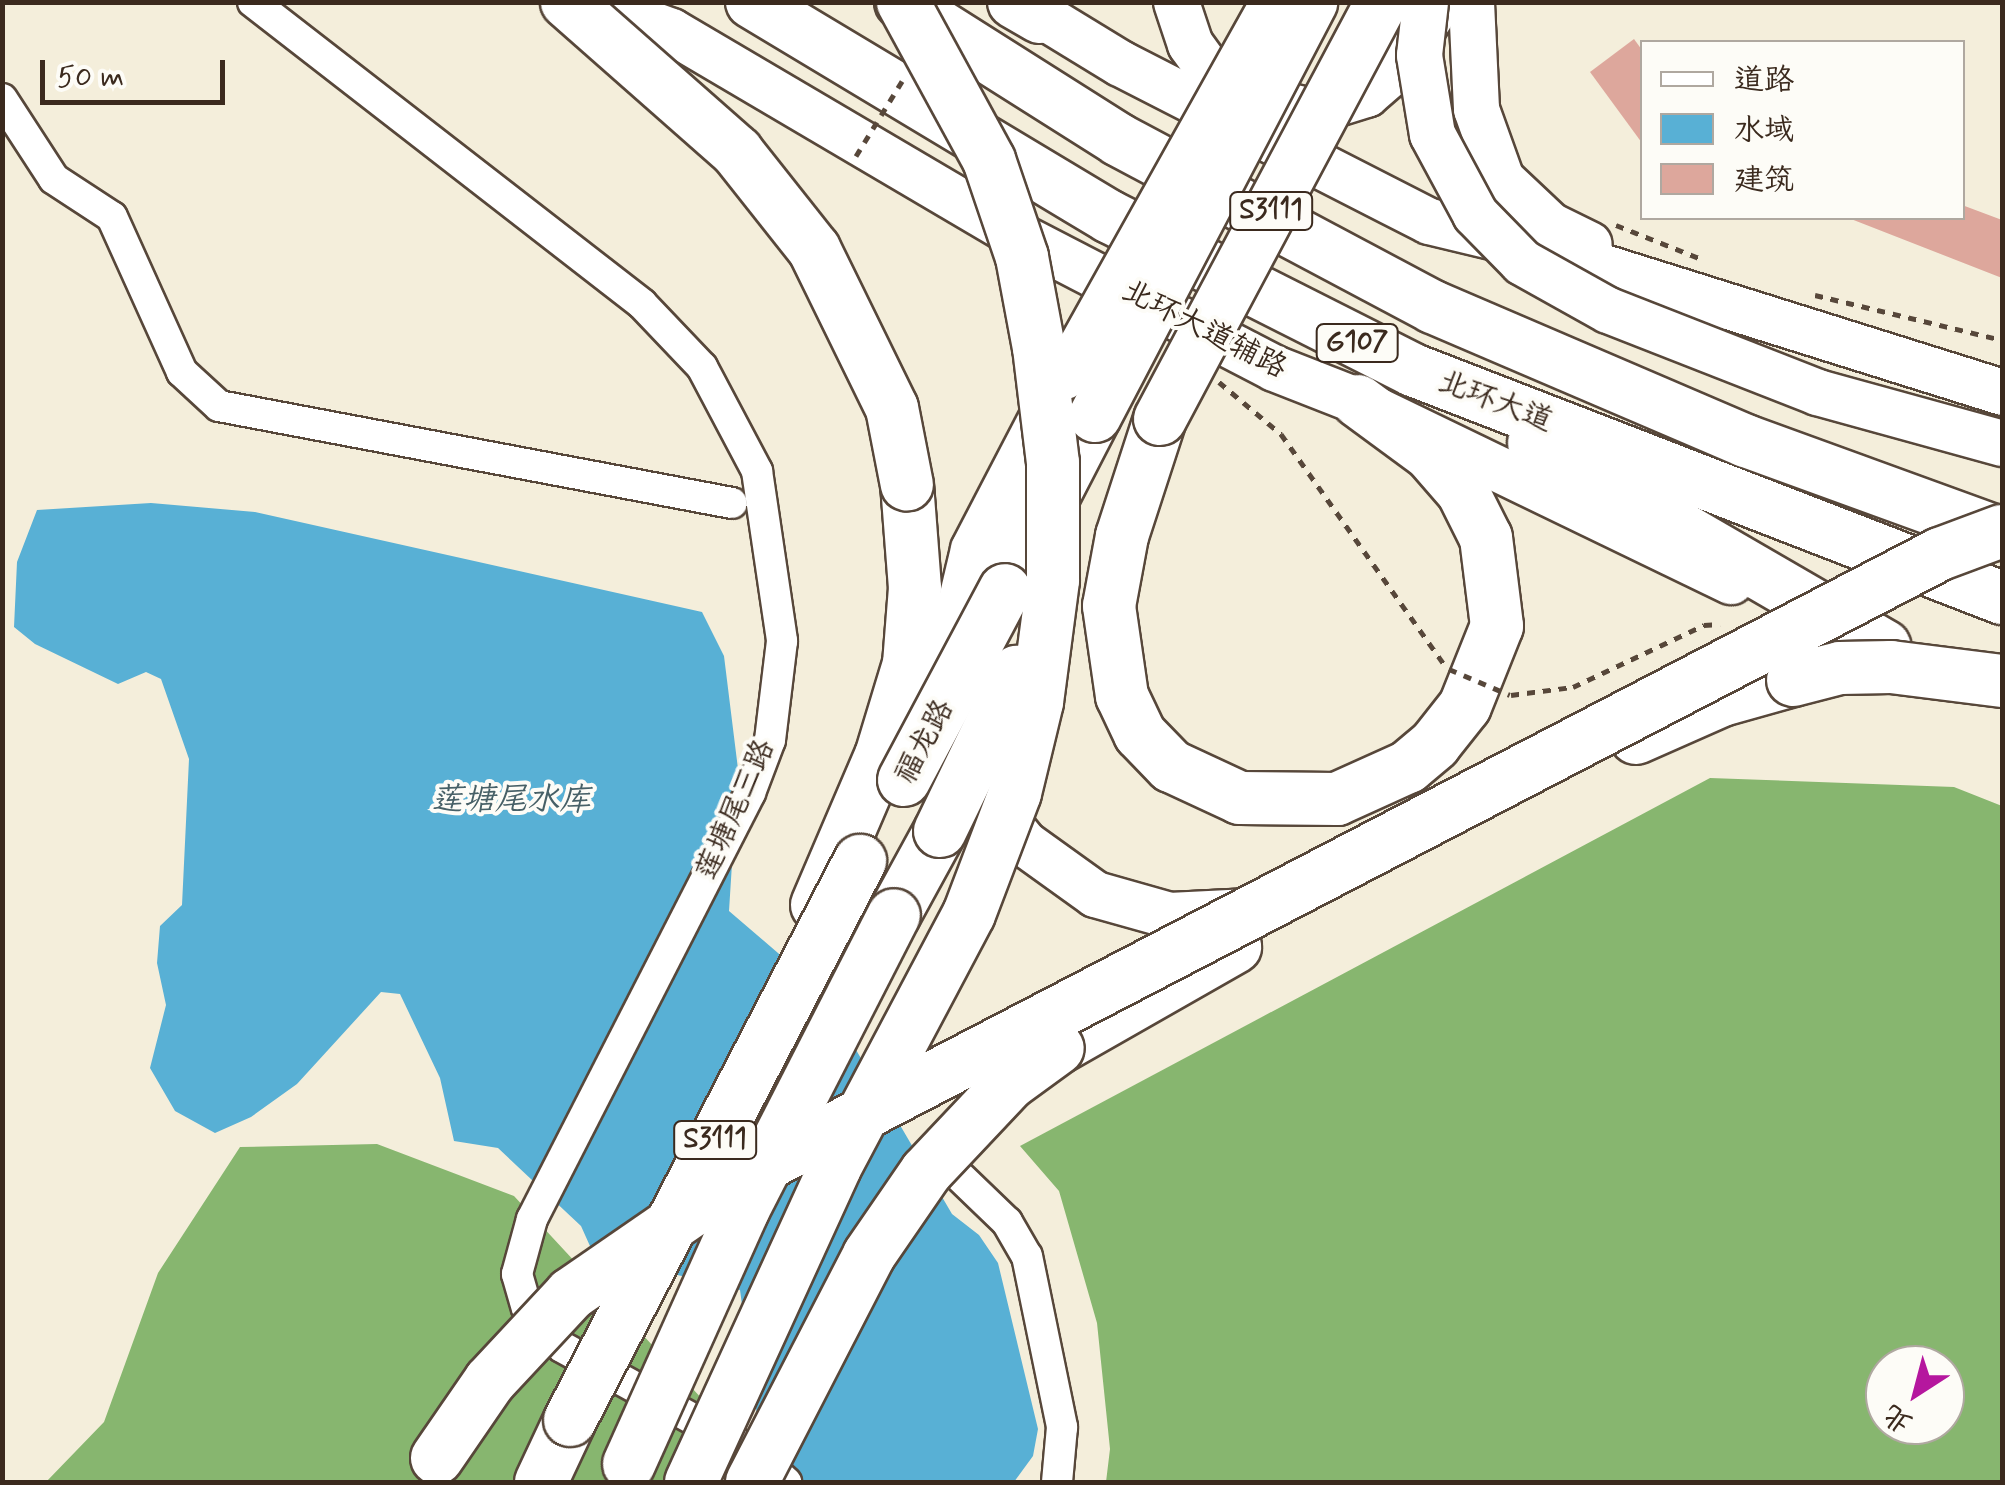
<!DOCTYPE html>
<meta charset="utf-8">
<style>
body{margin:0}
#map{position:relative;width:2005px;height:1485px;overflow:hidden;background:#f4eedb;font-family:Mynerve,"LXGW WenKai TC",sans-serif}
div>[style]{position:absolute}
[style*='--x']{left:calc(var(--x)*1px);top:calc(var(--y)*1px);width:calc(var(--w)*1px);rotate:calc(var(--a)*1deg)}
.forest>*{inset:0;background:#87b66f}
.water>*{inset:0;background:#58b0d5}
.building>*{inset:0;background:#dda79c}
.path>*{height:5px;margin-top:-2.5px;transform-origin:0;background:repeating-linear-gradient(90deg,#57473a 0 8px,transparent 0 16px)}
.roads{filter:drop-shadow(2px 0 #57473a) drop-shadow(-2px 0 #57473a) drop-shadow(0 2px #57473a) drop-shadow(0 -2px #57473a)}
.street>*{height:30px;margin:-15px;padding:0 15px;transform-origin:15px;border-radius:15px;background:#fff}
.primary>*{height:45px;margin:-22.5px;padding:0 22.5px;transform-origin:22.5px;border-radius:22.5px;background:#fff}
.highway>*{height:52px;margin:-26px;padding:0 26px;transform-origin:26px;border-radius:26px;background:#fff}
.path-bridge>*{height:5px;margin-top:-2.5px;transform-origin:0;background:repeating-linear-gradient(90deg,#57473a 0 8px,transparent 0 16px)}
.bridges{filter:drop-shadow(2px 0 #57473a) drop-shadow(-2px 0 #57473a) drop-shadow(0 2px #57473a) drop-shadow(0 -2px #57473a)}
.primary-bridge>*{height:45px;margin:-22.5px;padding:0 22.5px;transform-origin:22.5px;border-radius:22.5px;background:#fff}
.highway-bridge>*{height:52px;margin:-26px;padding:0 26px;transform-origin:26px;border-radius:26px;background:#fff}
span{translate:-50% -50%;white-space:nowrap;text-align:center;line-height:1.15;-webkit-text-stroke:8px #fdfcf7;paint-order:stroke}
.shield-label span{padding:2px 8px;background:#fdfcf7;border:2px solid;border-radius:8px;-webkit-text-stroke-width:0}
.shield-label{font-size:28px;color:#3b2a1e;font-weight:700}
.street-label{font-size:30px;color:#3b2a1e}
.water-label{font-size:32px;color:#476067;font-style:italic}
.frame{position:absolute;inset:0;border:5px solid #3b2a1e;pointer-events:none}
.legend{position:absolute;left:1640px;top:40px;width:325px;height:180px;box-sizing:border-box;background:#fdfcf7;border:2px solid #afa8a0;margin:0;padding:12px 18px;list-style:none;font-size:30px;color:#3b2a1e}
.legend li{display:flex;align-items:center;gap:20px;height:50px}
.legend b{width:50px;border:2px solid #afa8a0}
.north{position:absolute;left:1865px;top:1345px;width:100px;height:100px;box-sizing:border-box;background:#fdfcf7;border:2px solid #afa8a0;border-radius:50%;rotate:216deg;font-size:28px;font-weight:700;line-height:40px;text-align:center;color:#3b2a1e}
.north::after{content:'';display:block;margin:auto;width:35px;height:45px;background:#b5179e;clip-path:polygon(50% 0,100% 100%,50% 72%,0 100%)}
.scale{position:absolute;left:40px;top:60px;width:185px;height:45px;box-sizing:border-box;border:5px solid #3b2a1e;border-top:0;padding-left:12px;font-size:30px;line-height:35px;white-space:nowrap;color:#3b2a1e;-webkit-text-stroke:8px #fdfcf7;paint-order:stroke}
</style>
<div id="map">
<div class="forest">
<i style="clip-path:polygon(evenodd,1710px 778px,1954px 787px,2002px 806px,2002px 1482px,1106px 1482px,1110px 1449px,1097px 1323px,1059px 1191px,1020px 1146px,1710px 778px,1885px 1365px,1945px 1365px,1945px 1425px,1885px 1425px,1885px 1365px)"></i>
<i style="clip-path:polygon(377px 1144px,514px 1196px,704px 1401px,722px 1482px,46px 1482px,104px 1422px,158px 1273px,240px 1147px)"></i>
</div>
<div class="water">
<i style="clip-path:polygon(151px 503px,255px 512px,702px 612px,724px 656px,738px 769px,729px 911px,821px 990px,952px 1214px,979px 1235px,998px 1263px,1038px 1429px,1033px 1456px,1014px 1482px,766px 1482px,740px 1290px,594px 1255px,581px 1226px,498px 1148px,454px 1141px,440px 1078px,400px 994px,381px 992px,297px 1084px,251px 1117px,215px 1133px,175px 1111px,150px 1068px,166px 1005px,157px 963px,160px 926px,182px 905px,189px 759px,161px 679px,146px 672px,118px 684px,35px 644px,14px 627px,17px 562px,37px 510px)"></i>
</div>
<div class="building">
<i style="clip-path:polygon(1634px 39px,1642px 50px,1642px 143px,1590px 72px)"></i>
<i style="clip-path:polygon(1962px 205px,2002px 220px,2002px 278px,1851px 219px,1962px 218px)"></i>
</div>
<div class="path">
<i style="--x:1616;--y:225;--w:89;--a:21.7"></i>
<i style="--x:1815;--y:295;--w:192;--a:13.5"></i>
<i style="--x:1219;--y:382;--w:81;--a:40"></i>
<i style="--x:1281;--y:434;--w:282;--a:54.7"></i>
<i style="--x:1511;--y:695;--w:63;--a:-7.4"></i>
<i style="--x:1573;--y:687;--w:145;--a:-25.3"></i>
<i style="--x:1704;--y:625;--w:16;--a:-4"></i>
</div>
<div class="roads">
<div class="street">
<i style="--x:253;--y:2;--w:492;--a:37.8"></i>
<i style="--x:642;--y:304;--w:87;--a:46.4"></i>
<i style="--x:702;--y:367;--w:118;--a:62.1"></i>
<i style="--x:757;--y:471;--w:172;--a:81.6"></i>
<i style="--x:782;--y:641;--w:100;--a:96.9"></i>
<i style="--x:770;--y:740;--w:57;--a:110.7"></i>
<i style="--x:750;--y:793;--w:479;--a:117.1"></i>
<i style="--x:532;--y:1219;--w:57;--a:105.3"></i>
<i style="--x:517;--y:1274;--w:35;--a:74"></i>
<i style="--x:527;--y:1308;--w:52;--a:48.1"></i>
<i style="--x:562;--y:1347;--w:218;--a:28.8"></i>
<i style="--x:753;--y:1452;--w:45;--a:42.3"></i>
<i style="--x:2;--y:99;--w:95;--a:57"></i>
<i style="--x:54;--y:179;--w:69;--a:33.2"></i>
<i style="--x:112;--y:217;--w:170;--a:65.7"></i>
<i style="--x:182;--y:372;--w:50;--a:42.6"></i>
<i style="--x:219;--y:406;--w:522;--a:10.71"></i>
<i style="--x:956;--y:1173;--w:71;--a:43.9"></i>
<i style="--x:1007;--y:1222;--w:39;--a:60"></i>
<i style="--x:1027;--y:1256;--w:175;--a:78.4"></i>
<i style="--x:1062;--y:1427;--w:55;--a:95.2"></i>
</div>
<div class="primary">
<i style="--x:591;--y:2;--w:85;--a:19.9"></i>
<i style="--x:671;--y:31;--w:394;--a:30.5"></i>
<i style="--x:1010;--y:231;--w:297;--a:27.4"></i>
<i style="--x:1274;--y:368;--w:90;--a:21.4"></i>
<i style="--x:1358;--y:401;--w:414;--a:25.8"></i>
<i style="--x:1020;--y:2;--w:117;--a:31.4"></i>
<i style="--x:1120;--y:63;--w:347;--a:27.1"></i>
<i style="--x:1429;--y:221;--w:120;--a:13.5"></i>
<i style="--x:1546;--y:249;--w:478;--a:17.4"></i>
<i style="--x:1176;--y:2;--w:44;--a:71.6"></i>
<i style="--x:1190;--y:44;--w:29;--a:54"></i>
<i style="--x:1207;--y:67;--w:56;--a:32.6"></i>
<i style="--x:1254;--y:97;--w:59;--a:13.8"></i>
<i style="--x:1311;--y:111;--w:58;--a:-17.2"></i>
<i style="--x:1366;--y:94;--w:37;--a:-41"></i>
<i style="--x:1394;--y:70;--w:65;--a:-56.3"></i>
<i style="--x:1471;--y:2;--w:107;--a:87.3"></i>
<i style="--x:1476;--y:109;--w:74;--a:70.3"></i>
<i style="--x:1501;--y:179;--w:67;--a:43.2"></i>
<i style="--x:1550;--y:225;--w:43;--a:26"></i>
<i style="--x:952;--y:694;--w:61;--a:-89.1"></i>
<i style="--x:953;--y:633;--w:86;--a:-76.6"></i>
<i style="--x:973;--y:549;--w:174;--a:-62.5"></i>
<i style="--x:986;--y:796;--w:60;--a:51"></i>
<i style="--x:1024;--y:843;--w:87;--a:35.7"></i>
<i style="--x:1095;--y:894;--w:77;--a:15.8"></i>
<i style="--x:1169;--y:915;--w:80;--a:-2.9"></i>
</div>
<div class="highway">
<i style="--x:752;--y:2;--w:418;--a:31"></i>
<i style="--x:1110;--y:217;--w:339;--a:26.8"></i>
<i style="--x:1413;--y:370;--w:632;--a:21.16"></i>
<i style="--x:901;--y:2;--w:258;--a:32.3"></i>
<i style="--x:1119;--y:140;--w:356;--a:28"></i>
<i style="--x:1433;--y:307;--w:340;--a:23.2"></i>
<i style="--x:1746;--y:441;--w:272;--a:20"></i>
<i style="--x:1014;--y:2;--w:30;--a:30"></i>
<i style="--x:1160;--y:419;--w:123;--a:108"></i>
<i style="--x:1122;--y:536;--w:71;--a:100.5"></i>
<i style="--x:1109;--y:606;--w:91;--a:81.8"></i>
<i style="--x:1122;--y:696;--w:42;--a:64.7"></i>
<i style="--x:1140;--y:734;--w:45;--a:45.9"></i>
<i style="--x:1171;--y:766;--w:76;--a:24.9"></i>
<i style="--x:1240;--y:798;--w:97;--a:0.6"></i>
<i style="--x:1337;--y:799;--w:78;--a:-24.3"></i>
<i style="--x:1408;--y:767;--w:35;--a:-40"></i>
<i style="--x:1435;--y:744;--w:48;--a:-51.7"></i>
<i style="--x:1465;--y:706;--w:86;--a:-68.2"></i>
<i style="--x:1497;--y:626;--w:89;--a:-97.1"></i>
<i style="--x:1486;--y:538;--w:51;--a:-116.6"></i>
<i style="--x:1463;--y:492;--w:50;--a:-131"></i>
<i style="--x:1430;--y:454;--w:89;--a:-143.6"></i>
<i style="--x:1534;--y:443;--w:405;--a:30.1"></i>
<i style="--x:1005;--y:590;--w:196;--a:-62.7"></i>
<i style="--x:1636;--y:738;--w:94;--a:-23.8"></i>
<i style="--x:1722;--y:700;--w:74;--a:-15.7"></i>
<i style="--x:817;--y:905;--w:162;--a:-66.8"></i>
<i style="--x:881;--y:756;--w:96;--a:-73.1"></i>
<i style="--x:909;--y:664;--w:76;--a:-85.5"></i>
<i style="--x:915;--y:588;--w:103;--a:-94.4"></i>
<i style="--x:894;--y:915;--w:96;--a:-61.3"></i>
<i style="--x:1058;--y:1048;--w:204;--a:-29.7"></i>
<i style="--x:541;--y:1482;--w:68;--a:-64.9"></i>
</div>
</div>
<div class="path-bridge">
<i style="--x:856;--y:156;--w:92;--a:-58.4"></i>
<i style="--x:1449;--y:669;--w:66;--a:23.1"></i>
</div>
<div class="bridges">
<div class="primary-bridge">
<i style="--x:1425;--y:2;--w:53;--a:96.5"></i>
<i style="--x:1419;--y:55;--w:80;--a:80.7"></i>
<i style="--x:1432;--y:134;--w:91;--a:61.7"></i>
<i style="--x:1475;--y:214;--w:67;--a:45.6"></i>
<i style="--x:1522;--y:262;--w:98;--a:29.2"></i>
<i style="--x:1608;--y:310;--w:225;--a:21.4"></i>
<i style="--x:1817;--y:392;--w:192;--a:15.4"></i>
<i style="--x:1064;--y:376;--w:428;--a:-60.8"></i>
</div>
<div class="highway-bridge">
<i style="--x:567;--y:2;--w:227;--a:41.4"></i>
<i style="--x:737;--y:152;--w:124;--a:51.6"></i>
<i style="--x:814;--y:249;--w:177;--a:63.9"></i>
<i style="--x:892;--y:408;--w:78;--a:79"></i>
<i style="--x:1095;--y:416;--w:467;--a:-62.4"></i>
<i style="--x:1160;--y:419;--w:472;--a:-62"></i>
<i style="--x:1793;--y:680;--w:49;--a:-14.3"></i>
<i style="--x:1840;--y:668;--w:51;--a:-1.1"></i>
<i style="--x:1891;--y:667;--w:112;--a:7.2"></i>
<i style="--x:904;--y:780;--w:215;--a:-62"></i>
<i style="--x:940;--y:831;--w:177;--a:-64.2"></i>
<i style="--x:570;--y:1420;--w:630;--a:-62.58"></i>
<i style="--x:437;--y:1458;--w:93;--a:-55.5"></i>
<i style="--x:490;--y:1381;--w:119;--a:-47"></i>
<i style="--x:571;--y:1294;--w:201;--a:-34.6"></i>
<i style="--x:736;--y:1180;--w:1357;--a:-27.47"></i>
<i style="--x:1940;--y:554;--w:66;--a:-20.4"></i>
<i style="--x:629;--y:1464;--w:278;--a:-65.8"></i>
<i style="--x:743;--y:1210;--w:331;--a:-62.9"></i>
<i style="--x:691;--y:1482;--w:346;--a:-65.4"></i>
<i style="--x:835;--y:1167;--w:286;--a:-62.1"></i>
<i style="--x:969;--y:914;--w:129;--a:-69.2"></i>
<i style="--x:1015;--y:793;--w:94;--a:-76.4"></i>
<i style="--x:1037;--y:702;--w:123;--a:-82.5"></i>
<i style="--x:1053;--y:580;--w:117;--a:-90"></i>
<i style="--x:1053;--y:463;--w:116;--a:-96.9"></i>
<i style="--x:1039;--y:348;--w:93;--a:-100.6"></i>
<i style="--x:1022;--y:257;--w:102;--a:-108.8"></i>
<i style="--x:989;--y:160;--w:180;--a:-118.6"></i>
<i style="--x:752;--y:1482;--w:255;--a:-62.7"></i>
<i style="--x:869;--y:1255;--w:101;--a:-55.5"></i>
<i style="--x:926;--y:1172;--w:122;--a:-46.7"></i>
<i style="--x:1010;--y:1083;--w:59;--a:-36.1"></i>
</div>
</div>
<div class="shield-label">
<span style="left:1271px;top:211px">S3111</span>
<span style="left:1357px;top:343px">G107</span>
<span style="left:715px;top:1140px">S3111</span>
</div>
<div class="street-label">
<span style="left:1204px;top:330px;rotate:27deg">北环大道辅路</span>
<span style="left:1495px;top:402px;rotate:21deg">北环大道</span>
<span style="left:925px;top:742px;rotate:-62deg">福龙路</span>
<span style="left:736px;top:810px;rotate:-66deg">莲塘尾三路</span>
</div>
<div class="water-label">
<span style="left:511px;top:800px">莲塘尾水库</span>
</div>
<div class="frame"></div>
<ul class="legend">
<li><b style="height:12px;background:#fff"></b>道路</li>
<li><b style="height:28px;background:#58b0d5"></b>水域</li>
<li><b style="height:28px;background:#dda79c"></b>建筑</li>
</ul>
<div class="north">北</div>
<div class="scale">50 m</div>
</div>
